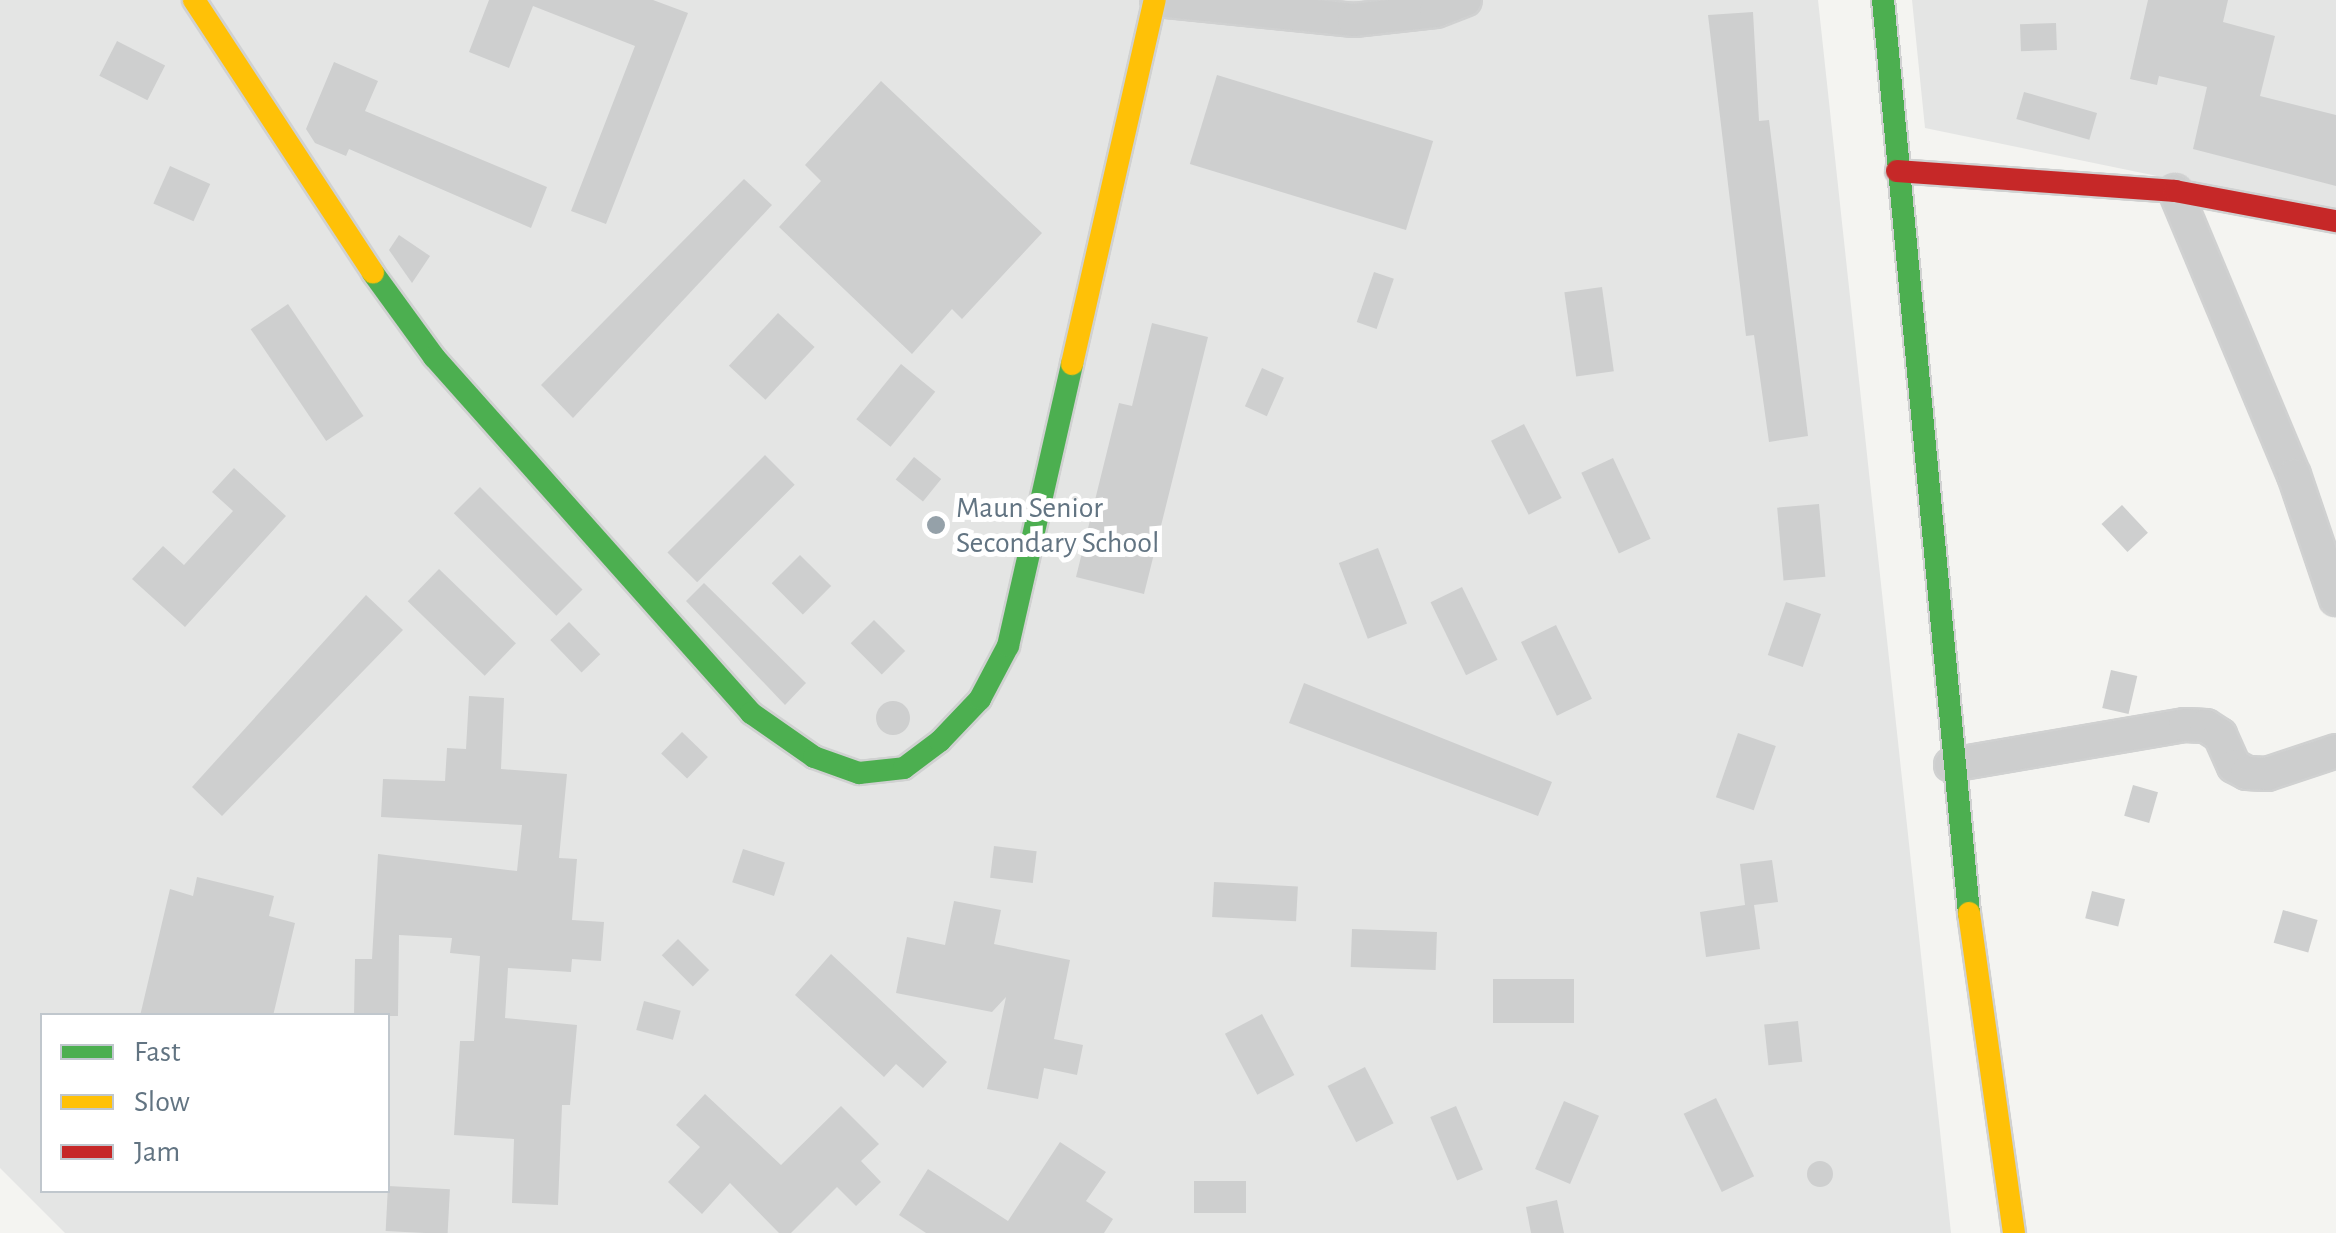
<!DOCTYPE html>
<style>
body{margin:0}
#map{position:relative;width:2336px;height:1233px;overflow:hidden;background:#f4f4f1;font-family:"Alegreya Sans",sans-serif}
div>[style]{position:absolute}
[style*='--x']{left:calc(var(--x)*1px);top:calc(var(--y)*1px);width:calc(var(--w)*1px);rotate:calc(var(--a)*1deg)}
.built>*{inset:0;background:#e4e5e4}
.building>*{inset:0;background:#cecfcf;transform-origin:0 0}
.round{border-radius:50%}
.roads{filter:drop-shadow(2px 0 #d0d1d1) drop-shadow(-2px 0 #d0d1d1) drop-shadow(0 2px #d0d1d1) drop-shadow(0 -2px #d0d1d1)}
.street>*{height:32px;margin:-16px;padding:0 16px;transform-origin:16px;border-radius:16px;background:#cdcece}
.fast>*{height:22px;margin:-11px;padding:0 11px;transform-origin:11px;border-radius:11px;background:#4caf50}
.slow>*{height:22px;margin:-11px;padding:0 11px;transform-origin:11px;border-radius:11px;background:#ffc107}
.jam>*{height:22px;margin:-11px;padding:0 11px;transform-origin:11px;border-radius:11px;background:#c62828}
.dots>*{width:28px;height:28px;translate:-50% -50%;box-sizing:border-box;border:5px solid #fff;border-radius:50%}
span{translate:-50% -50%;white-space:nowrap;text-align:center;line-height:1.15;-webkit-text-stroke:10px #fff;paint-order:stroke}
.poi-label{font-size:30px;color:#627482}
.left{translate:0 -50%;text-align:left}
.legend{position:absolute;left:40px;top:1013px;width:350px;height:180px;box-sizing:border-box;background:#fff;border:2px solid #c0c7cd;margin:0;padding:12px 18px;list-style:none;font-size:30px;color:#627482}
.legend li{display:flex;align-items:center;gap:20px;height:50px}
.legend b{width:50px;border:2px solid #c0c7cd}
</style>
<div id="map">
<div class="built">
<i style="clip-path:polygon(evenodd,0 0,1818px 0,1951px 1233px,65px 1233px,0 1168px,0 0,42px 1016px,388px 1016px,388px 1190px,42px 1190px,42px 1016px)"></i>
<i style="clip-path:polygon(1912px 0,2336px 0,2336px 213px,1925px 128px)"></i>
</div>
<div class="building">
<i style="clip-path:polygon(489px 0,653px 0,688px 13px,606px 224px,571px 211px,635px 46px,533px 6px,509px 68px,469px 52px)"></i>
<i style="clip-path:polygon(2148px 0,2228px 0,2223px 22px,2275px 36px,2260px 96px,2336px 115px,2336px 186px,2193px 149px,2207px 87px,2159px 76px,2157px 85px,2130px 79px)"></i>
<i style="clip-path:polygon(1753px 12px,1759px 121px,1769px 120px,1808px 436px,1769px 442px,1754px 335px,1746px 336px,1708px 15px)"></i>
<i style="left:2056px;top:23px;width:27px;height:36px;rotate:88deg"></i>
<i style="left:117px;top:41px;width:54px;height:39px;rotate:27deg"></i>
<i style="clip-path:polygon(334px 62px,378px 81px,365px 111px,547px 187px,531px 228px,349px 149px,346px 156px,315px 143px,306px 129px)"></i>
<i style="left:1217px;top:75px;width:226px;height:93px;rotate:17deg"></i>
<i style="clip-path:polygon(881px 81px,1042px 233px,962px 319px,952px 309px,912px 354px,779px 227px,821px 181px,805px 165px)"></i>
<i style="left:2024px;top:92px;width:76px;height:28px;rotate:16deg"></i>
<i style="left:170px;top:166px;width:44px;height:41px;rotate:24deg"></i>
<i style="clip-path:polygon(744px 179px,772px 205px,573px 418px,541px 385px)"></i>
<i style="clip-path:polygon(399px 235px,430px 256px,412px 283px,389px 250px)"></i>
<i style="left:1374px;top:272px;width:21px;height:53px;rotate:19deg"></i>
<i style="left:1602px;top:287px;width:85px;height:38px;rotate:82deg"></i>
<i style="left:288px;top:304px;width:135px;height:45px;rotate:56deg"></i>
<i style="left:778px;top:313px;width:50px;height:72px;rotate:43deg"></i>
<i style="clip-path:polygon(1152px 323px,1208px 337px,1144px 594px,1076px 577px,1119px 403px,1132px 406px)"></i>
<i style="left:901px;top:364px;width:44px;height:71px;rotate:39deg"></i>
<i style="left:1262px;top:368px;width:24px;height:42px;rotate:24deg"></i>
<i style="left:1524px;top:424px;width:83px;height:37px;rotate:63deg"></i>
<i style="left:765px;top:455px;width:42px;height:138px;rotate:45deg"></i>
<i style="left:914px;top:457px;width:35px;height:29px;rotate:39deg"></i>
<i style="left:1613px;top:458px;width:89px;height:35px;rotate:65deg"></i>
<i style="clip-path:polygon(234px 468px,286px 516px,185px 627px,132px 579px,163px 546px,184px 565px,233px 511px,212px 492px)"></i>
<i style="left:480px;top:487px;width:145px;height:37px;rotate:45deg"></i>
<i style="left:1819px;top:504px;width:73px;height:42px;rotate:85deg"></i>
<i style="left:2122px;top:505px;width:38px;height:28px;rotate:47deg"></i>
<i style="left:1378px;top:548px;width:81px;height:42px;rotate:69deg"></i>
<i style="left:800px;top:555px;width:44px;height:40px;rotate:45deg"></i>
<i style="left:439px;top:569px;width:107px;height:45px;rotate:44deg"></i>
<i style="clip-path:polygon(704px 583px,806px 683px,785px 705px,686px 601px)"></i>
<i style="left:1462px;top:587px;width:81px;height:35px;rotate:64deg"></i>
<i style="clip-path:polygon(366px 595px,403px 630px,222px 816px,192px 787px)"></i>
<i style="left:1786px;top:602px;width:37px;height:56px;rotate:19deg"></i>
<i style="left:874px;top:620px;width:44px;height:33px;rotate:45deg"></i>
<i style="left:569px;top:622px;width:45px;height:26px;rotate:46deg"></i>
<i style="left:1556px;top:625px;width:82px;height:39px;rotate:64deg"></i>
<i style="left:2111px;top:670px;width:27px;height:39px;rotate:13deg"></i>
<i style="clip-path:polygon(1304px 683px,1552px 782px,1538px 816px,1289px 723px)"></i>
<i style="clip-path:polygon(469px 696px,504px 698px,501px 769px,567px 774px,559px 858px,577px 859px,572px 920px,604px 922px,601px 961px,572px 959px,571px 972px,508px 968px,505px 1018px,577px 1025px,570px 1105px,562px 1105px,558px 1205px,512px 1203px,514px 1139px,454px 1135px,460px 1041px,474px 1041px,480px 956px,450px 953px,452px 938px,399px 935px,398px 1016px,354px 1016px,355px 959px,372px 959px,378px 854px,517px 871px,522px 825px,381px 817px,383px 779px,445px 781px,447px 748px,466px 749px)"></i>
<i class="round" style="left:876px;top:701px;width:34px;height:34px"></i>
<i style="left:682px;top:732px;width:36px;height:30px;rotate:44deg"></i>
<i style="left:1738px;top:733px;width:40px;height:68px;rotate:19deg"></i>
<i style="left:2133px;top:785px;width:26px;height:32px;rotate:16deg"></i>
<i style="left:994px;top:846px;width:43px;height:32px;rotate:7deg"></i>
<i style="left:743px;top:849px;width:44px;height:35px;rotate:18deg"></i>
<i style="clip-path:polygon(1772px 860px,1778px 902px,1754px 905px,1760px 949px,1706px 957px,1700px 912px,1745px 905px,1740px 864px)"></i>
<i style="clip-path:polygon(197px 877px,274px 896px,269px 916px,295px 923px,273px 1016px,140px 1016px,170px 889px,193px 896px)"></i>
<i style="left:1214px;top:882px;width:84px;height:35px;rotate:3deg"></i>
<i style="left:2092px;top:891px;width:34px;height:28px;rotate:14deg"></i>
<i style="clip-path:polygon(954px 901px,1001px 910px,994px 944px,1070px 960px,1054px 1039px,1083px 1045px,1077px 1075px,1044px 1068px,1038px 1099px,987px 1089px,1006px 997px,992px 1012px,896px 993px,907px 937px,945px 945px)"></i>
<i style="left:2283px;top:910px;width:36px;height:34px;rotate:16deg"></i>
<i style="left:1352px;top:929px;width:85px;height:38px;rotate:2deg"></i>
<i style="left:678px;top:939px;width:44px;height:23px;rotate:45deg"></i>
<i style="clip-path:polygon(831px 954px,947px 1062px,923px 1088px,896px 1064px,884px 1077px,795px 995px)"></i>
<i style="left:1493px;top:979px;width:81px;height:44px"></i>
<i style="left:644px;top:1001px;width:38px;height:30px;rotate:15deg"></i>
<i style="left:1262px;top:1014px;width:69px;height:42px;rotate:62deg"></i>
<i style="left:1798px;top:1021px;width:41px;height:34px;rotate:84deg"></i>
<i style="left:1365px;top:1067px;width:63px;height:42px;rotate:63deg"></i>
<i style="clip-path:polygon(705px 1094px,781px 1165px,841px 1106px,879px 1144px,861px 1161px,881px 1182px,856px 1206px,837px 1187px,791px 1233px,779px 1233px,730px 1183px,702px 1214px,668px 1182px,700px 1147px,676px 1125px)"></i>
<i style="left:1716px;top:1098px;width:87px;height:36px;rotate:64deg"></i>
<i style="left:1564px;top:1101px;width:38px;height:74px;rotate:23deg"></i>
<i style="left:1456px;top:1106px;width:69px;height:28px;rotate:67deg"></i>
<i style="clip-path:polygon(1060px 1142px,1106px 1172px,1086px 1201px,1113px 1219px,1104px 1233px,926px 1233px,899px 1215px,928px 1169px,1008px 1221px)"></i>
<i class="round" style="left:1807px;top:1161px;width:26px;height:26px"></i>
<i style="left:1246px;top:1181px;width:32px;height:52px;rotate:90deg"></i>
<i style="left:388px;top:1186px;width:62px;height:45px;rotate:3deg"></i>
<i style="clip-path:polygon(1557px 1200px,1564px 1233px,1531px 1233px,1526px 1207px)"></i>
</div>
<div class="roads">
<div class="street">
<i style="--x:1157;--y:0;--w:198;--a:5.8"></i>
<i style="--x:1354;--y:20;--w:82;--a:-6.3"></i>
<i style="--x:1436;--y:11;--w:31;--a:-21"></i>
<i style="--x:2175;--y:191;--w:308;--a:67.3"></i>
<i style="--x:2294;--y:475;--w:131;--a:71.3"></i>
<i style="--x:1951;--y:765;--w:237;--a:-9.7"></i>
<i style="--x:2185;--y:725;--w:21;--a:3"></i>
<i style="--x:2206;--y:726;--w:17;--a:33"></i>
<i style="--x:2220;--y:735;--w:34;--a:66"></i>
<i style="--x:2234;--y:766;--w:15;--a:28"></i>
<i style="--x:2247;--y:773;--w:20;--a:3"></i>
<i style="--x:2267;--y:774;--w:73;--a:-18.4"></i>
</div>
<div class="fast">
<i style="--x:1883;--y:0;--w:917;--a:84.62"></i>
<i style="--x:373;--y:273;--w:104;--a:54"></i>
<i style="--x:434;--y:357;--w:477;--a:48.3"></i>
<i style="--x:751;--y:713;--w:77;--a:34.9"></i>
<i style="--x:814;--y:757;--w:48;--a:19.6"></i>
<i style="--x:859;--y:773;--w:45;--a:-6.3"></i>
<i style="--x:904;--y:768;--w:45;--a:-36.9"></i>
<i style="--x:940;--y:741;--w:58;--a:-46.4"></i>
<i style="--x:980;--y:699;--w:60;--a:-62.2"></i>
<i style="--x:1008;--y:646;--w:289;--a:-77.2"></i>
</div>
<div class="slow">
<i style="--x:194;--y:0;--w:326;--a:56.7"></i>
<i style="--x:1072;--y:364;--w:373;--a:-77.2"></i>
<i style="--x:1969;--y:913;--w:323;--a:82"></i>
</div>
<div class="jam">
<i style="--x:1897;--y:171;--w:279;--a:4.1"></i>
<i style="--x:2175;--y:191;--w:164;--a:10.6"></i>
</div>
</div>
<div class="dots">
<i style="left:936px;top:525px;background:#95a1a9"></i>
</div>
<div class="poi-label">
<span class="left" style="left:956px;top:525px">Maun Senior<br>Secondary School</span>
</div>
<ul class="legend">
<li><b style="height:12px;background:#4caf50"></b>Fast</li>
<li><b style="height:12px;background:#ffc107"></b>Slow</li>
<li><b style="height:12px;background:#c62828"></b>Jam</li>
</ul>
</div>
